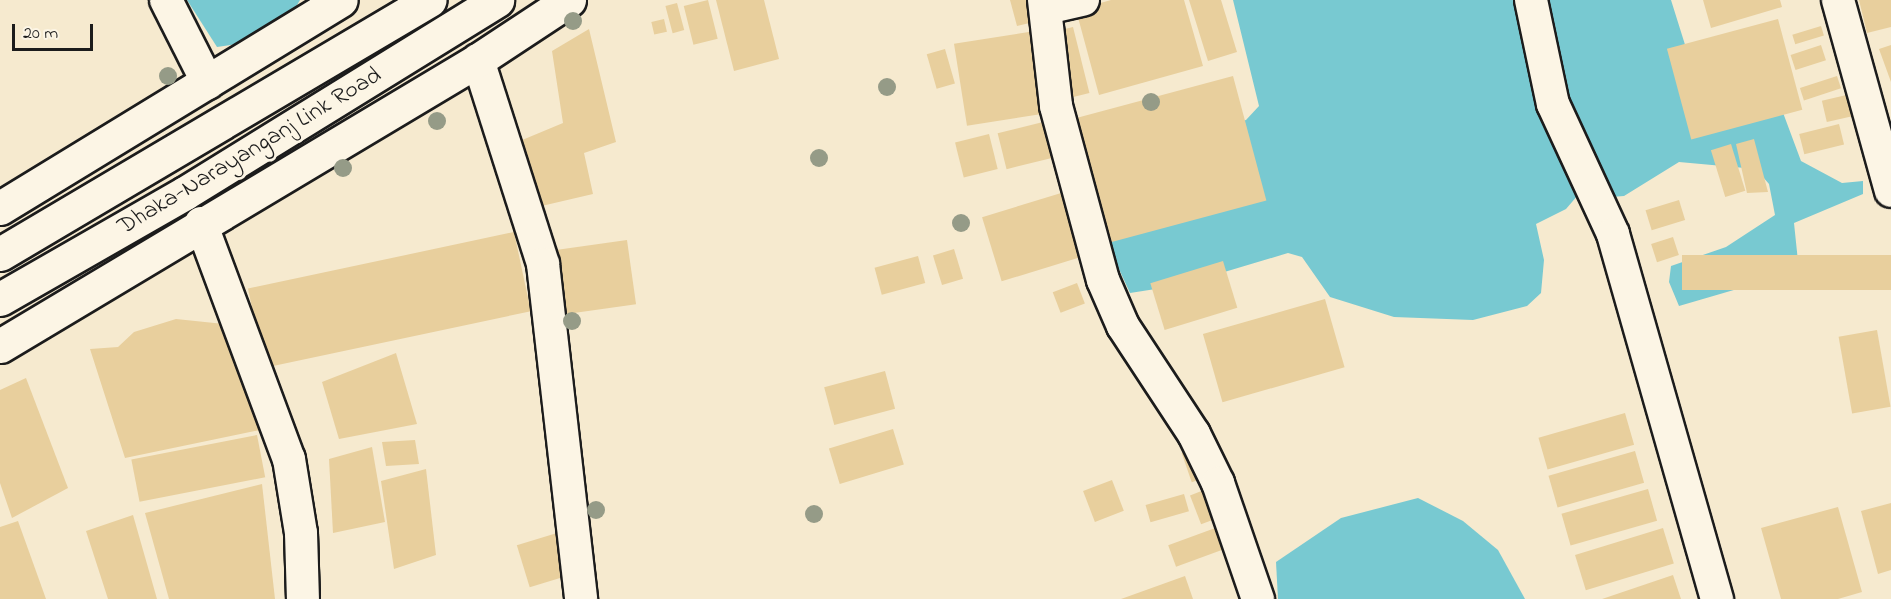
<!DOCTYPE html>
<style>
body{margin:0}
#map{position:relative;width:1891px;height:599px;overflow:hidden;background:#f6eacf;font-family:"Indie Flower",sans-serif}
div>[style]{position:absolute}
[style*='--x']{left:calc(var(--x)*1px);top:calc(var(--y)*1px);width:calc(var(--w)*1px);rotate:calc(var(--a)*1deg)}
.water>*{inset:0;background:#78c9d1}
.building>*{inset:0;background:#e8cf9d;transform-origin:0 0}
.roads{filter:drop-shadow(2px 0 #1c1c1c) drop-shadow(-2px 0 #1c1c1c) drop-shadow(0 2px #1c1c1c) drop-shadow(0 -2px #1c1c1c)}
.street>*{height:32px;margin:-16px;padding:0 16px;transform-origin:16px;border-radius:16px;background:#fcf5e5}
.secondary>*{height:33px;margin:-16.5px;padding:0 16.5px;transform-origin:16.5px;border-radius:16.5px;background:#fcf5e5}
.primary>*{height:33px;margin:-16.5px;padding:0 16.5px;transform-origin:16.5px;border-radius:16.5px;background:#fcf5e5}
.trees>*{width:18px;height:18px;margin:-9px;border-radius:50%;background:#959b87}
span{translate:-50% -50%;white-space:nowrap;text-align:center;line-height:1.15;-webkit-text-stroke:5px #fcf5e5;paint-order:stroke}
.street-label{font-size:24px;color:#1c1c1c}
.scale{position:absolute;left:12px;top:24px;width:81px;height:27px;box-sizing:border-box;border:3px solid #1c1c1c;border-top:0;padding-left:8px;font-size:18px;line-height:21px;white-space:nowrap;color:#1c1c1c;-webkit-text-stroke:4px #fcf5e5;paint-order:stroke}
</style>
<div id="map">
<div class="water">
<i style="clip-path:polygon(187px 0,300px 0,289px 19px,251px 42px,217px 47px)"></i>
<i style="clip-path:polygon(1233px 0,1522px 0,1578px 195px,1566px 209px,1536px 224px,1544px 260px,1541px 293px,1527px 306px,1473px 320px,1394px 317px,1330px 297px,1302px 257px,1288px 253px,1181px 285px,1130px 293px,1107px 243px,1212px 129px,1246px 120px,1259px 106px)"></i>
<i style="clip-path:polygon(1535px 0,1671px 0,1692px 67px,1782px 110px,1801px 161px,1842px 183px,1863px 181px,1863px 194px,1794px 223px,1799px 271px,1679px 306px,1669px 282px,1671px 266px,1726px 247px,1775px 215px,1769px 184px,1756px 169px,1679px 162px,1624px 196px,1611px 197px,1596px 186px)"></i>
<i style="clip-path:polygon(1418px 498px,1463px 521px,1498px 550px,1525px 599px,1278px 599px,1276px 562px,1341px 518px)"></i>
</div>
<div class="building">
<i style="left:708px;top:0;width:40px;height:25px;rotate:76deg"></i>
<i style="clip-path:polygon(716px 0,764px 0,779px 59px,734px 71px)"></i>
<i style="clip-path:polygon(1010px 0,1038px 0,1042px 20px,1017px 26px)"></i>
<i style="clip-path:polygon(1111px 0,1184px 0,1203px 66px,1099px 95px,1076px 10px)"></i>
<i style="clip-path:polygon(1189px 0,1221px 0,1237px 52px,1208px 61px)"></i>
<i style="clip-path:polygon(1703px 0,1780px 0,1782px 7px,1711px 28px)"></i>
<i style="clip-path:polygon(1859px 0,1891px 0,1891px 27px,1867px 33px)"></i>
<i style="left:677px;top:3px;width:28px;height:12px;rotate:75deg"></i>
<i style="left:664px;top:19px;width:13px;height:13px;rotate:77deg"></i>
<i style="left:1778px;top:19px;width:94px;height:115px;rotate:75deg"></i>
<i style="left:1821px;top:26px;width:10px;height:30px;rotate:73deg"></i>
<i style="left:1073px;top:27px;width:68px;height:24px;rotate:76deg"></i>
<i style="clip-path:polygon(589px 29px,616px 142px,584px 153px,593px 194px,533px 208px,515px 143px,563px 123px,552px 51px)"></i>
<i style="left:1035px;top:31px;width:83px;height:82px;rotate:81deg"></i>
<i style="left:1821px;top:45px;width:16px;height:32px;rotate:72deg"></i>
<i style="clip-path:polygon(1891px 45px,1891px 82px,1879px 49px)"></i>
<i style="left:945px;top:49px;width:36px;height:19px;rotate:74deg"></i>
<i style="left:1233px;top:76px;width:129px;height:165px;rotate:75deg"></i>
<i style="left:1837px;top:76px;width:13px;height:39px;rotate:72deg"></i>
<i style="left:1855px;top:93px;width:22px;height:34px;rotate:77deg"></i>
<i style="left:1051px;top:120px;width:37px;height:55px;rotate:76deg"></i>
<i style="left:1839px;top:124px;width:21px;height:41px;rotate:76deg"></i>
<i style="left:989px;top:134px;width:36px;height:35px;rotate:76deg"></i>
<i style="clip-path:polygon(1754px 139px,1768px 192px,1747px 193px,1736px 144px)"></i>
<i style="left:1731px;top:144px;width:49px;height:21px;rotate:73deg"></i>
<i style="left:1071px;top:190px;width:67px;height:93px;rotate:73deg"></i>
<i style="left:1679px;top:200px;width:21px;height:35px;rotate:73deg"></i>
<i style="left:514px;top:232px;width:81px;height:272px;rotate:78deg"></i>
<i style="left:1673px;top:237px;width:19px;height:23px;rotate:72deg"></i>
<i style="left:627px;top:240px;width:65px;height:79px;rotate:82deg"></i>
<i style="left:954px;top:249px;width:31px;height:22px;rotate:73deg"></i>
<i style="left:1891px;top:255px;width:35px;height:209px;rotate:90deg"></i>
<i style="left:918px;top:256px;width:28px;height:45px;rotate:75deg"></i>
<i style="left:1223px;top:261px;width:49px;height:76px;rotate:73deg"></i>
<i style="left:1077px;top:283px;width:22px;height:26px;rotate:69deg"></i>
<i style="left:1325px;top:299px;width:71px;height:127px;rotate:74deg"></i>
<i style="clip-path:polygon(176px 319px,224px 324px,265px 429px,125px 458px,90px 349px,118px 347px,134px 332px)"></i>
<i style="left:1877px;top:330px;width:78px;height:39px;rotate:80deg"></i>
<i style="clip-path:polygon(396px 353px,417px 424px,339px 439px,322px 382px)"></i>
<i style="left:885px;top:371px;width:39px;height:63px;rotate:75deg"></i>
<i style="clip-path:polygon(26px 378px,68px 488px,12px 518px,0 483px,0 390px)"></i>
<i style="left:1625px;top:413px;width:33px;height:90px;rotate:74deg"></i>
<i style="left:893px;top:429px;width:37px;height:67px;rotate:73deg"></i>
<i style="left:257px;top:435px;width:43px;height:128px;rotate:79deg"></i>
<i style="clip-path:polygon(415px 440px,419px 464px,386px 466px,382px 442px)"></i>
<i style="clip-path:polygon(372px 447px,385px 522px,333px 533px,329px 459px)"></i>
<i style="left:1193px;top:449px;width:31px;height:12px;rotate:71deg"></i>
<i style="left:1635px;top:451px;width:33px;height:90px;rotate:74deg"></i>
<i style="clip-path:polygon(426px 469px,436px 555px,394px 569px,381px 481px)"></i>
<i style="left:1112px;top:480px;width:33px;height:31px;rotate:69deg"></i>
<i style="clip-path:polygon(262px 484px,275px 599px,169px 599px,145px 513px)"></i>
<i style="left:1648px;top:489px;width:33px;height:90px;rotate:74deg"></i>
<i style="left:1204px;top:490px;width:31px;height:15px;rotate:69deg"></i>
<i style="left:1184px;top:494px;width:18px;height:40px;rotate:74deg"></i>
<i style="clip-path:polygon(1891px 503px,1891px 570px,1878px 574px,1861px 511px)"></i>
<i style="clip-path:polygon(1838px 507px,1862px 592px,1838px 599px,1781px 599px,1761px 528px)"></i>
<i style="clip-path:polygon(133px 515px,157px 599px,108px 599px,86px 531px)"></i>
<i style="clip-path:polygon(18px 521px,46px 599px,0 599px,0 527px)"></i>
<i style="left:1218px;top:527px;width:23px;height:53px;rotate:70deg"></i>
<i style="left:1663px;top:528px;width:37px;height:92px;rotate:73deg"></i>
<i style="left:557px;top:533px;width:44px;height:42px;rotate:73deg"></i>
<i style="clip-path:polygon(1673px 575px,1681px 599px,1602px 599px)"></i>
<i style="clip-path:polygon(1185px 576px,1193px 599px,1121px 599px)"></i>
</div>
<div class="roads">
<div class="street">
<i style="--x:166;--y:0;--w:93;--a:63.2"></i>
<i style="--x:1044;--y:0;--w:107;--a:83.5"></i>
<i style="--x:1056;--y:106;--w:180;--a:74.9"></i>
<i style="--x:1103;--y:280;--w:50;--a:66.5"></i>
<i style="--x:1123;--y:326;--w:129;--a:56.7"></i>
<i style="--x:1194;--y:434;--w:55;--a:63.9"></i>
<i style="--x:1218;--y:483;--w:123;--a:71"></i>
<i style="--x:1531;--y:0;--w:106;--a:78.1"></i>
<i style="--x:1553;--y:104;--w:143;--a:65.2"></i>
<i style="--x:1613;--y:234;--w:380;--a:74.1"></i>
<i style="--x:1838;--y:0;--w:198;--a:74.5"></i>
<i style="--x:1047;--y:8;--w:37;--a:-13"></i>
<i style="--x:478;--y:60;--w:214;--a:72.3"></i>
<i style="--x:543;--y:264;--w:337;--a:83.5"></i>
<i style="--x:201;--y:223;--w:252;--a:69.6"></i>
<i style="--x:289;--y:459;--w:75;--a:80.8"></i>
<i style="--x:301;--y:533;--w:66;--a:88.3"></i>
</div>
<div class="secondary">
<i style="--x:0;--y:208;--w:399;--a:-31.4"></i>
<i style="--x:0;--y:346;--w:557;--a:-30.89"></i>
<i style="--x:478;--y:60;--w:109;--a:-33.4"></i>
</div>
<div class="primary">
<i style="--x:0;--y:254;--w:499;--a:-30.6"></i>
<i style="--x:0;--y:299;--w:213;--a:-29.8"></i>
<i style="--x:185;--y:193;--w:367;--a:-31.7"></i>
</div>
</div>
<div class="trees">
<i style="left:573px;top:21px"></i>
<i style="left:168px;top:76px"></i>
<i style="left:887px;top:87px"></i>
<i style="left:1151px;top:102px"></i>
<i style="left:437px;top:121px"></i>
<i style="left:819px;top:158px"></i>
<i style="left:343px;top:168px"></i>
<i style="left:961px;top:223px"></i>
<i style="left:572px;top:321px"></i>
<i style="left:596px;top:510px"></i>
<i style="left:814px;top:514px"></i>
</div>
<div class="street-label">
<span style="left:250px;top:152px;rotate:-31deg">Dhaka-Narayanganj Link Road</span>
</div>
<div class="scale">20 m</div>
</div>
